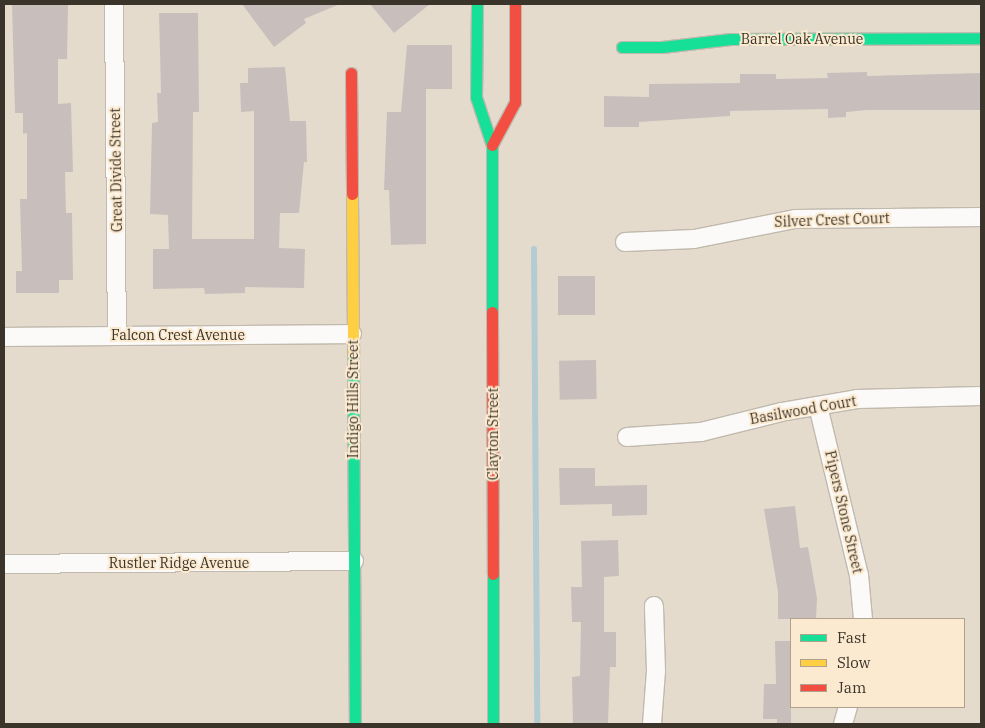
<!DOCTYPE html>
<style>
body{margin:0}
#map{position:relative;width:985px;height:728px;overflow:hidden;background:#e5dbcd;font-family:"IBM Plex Serif",serif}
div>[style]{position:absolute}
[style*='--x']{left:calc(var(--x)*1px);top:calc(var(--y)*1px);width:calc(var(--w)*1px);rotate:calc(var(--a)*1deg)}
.stream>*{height:6px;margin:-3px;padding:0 3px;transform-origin:3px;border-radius:3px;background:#b2ccd1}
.building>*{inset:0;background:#c8bfbc;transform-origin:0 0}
.roads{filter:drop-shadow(1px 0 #c0b9ad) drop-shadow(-1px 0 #c0b9ad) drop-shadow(0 1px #c0b9ad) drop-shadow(0 -1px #c0b9ad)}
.street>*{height:18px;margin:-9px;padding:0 9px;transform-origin:9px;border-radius:9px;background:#fbfaf8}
.fast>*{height:11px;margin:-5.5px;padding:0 5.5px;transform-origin:5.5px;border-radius:5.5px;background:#16e098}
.slow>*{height:11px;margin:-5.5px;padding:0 5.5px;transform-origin:5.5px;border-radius:5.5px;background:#ffcf43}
.jam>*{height:11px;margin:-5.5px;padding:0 5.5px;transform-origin:5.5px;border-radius:5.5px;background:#f24e42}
span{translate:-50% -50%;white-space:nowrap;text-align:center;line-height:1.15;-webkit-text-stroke:4px #fcead0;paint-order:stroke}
.street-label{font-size:14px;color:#3b342a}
.frame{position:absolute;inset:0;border:5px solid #3b342a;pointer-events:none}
.legend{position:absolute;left:790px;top:618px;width:175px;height:90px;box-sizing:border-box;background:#fcead0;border:1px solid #afa18e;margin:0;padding:6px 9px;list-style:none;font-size:15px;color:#3b342a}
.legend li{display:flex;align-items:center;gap:10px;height:25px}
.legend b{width:25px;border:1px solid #afa18e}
</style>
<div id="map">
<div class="stream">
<i style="--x:534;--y:249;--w:475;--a:89.6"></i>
</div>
<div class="building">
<i style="clip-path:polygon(12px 4px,68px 4px,67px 59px,58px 59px,58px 104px,71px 103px,73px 172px,65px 172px,66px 213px,72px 213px,73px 280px,59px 280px,59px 293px,16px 293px,16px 271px,22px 271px,20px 199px,27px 199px,27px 133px,23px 134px,23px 113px,15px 113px)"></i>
<i style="clip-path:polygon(242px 4px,340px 4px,304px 19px,306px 23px,274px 47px)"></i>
<i style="clip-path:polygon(370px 4px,430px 4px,394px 33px)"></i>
<i style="clip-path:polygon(159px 13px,198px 13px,199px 112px,193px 112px,192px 239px,254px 239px,254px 111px,241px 112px,240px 83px,248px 83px,248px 68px,285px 67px,290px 121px,306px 121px,307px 162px,304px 162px,299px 213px,280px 213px,279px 248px,305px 249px,304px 288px,245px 287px,245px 293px,205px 294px,204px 288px,153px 289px,153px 249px,169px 249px,168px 215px,150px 214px,152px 123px,158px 122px,157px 93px,161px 93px)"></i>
<i style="clip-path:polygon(407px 45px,452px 45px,452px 89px,426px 89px,426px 244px,391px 245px,389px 190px,384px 190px,387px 112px,401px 112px)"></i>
<i style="clip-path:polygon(867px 72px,867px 76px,981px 73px,981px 110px,867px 110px,846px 112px,846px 117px,828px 118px,828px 109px,730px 111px,730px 116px,639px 122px,639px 127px,604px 127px,604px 96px,649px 97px,649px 84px,740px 83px,740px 74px,776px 74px,776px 79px,828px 78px,827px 73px)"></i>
<i style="left:558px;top:276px;width:37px;height:39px"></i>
<i style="left:596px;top:360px;width:39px;height:37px;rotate:89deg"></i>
<i style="clip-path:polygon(559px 468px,595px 468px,595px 486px,647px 485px,647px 515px,612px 516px,612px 504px,560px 505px)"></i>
<i style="clip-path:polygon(795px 506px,800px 548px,808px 547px,817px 598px,816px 619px,778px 619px,778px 592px,764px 509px)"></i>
<i style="clip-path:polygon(618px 540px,619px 576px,604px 577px,604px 632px,616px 632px,616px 667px,610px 667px,608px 724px,573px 724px,572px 677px,580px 676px,581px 622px,572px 622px,571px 587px,582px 587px,581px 541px)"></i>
<i style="clip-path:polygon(775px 641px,791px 641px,791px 724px,777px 724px,777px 719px,763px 719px,764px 684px,776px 684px)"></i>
</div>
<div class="roads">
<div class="street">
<i style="--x:114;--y:4;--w:332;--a:89.5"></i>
<i style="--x:625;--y:242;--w:69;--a:-2.5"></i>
<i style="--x:694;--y:239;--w:103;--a:-11.2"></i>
<i style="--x:795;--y:219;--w:186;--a:-0.6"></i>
<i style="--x:4;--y:337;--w:348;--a:-0.5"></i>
<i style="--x:818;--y:406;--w:174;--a:76.4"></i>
<i style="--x:859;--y:575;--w:44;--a:84.8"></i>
<i style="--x:627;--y:437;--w:74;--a:-3.9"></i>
<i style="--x:701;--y:432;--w:82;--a:-14"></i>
<i style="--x:781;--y:412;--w:77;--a:-9.7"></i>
<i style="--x:857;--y:399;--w:124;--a:-1.4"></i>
<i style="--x:4;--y:564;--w:350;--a:-0.5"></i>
<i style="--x:652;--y:724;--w:53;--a:-85.7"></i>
<i style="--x:656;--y:671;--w:65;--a:-91.8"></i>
<i style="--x:843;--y:724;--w:18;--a:-74"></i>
</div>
<div class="fast">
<i style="--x:477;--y:4;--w:93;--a:90.6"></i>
<i style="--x:476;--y:97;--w:51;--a:71.6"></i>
<i style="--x:492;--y:145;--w:167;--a:90"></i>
<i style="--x:622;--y:47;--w:40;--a:0"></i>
<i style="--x:662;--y:47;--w:69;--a:-6.6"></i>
<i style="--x:731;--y:39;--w:250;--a:-0.2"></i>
<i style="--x:353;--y:355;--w:369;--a:89.7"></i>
<i style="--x:493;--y:574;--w:150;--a:90"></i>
</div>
<div class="slow">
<i style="--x:352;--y:194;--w:161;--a:89.6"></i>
</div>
<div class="jam">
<i style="--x:351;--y:73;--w:121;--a:89.5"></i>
<i style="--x:492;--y:145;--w:49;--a:-61.9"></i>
<i style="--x:515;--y:102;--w:98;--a:-90"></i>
<i style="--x:492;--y:312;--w:262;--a:89.8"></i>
</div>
</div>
<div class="street-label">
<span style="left:802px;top:39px">Barrel Oak Avenue</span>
<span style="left:116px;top:170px;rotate:-91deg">Great Divide Street</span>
<span style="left:832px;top:220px;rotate:-2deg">Silver Crest Court</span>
<span style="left:178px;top:335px">Falcon Crest Avenue</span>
<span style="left:353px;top:399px;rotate:-90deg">Indigo Hills Street</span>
<span style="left:803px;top:410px;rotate:-10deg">Basilwood Court</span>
<span style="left:493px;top:434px;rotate:-90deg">Clayton Street</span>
<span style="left:844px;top:512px;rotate:77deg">Pipers Stone Street</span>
<span style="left:179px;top:563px">Rustler Ridge Avenue</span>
</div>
<div class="frame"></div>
<ul class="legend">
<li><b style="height:6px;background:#16e098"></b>Fast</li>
<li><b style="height:6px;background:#ffcf43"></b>Slow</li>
<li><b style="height:6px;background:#f24e42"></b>Jam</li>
</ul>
</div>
